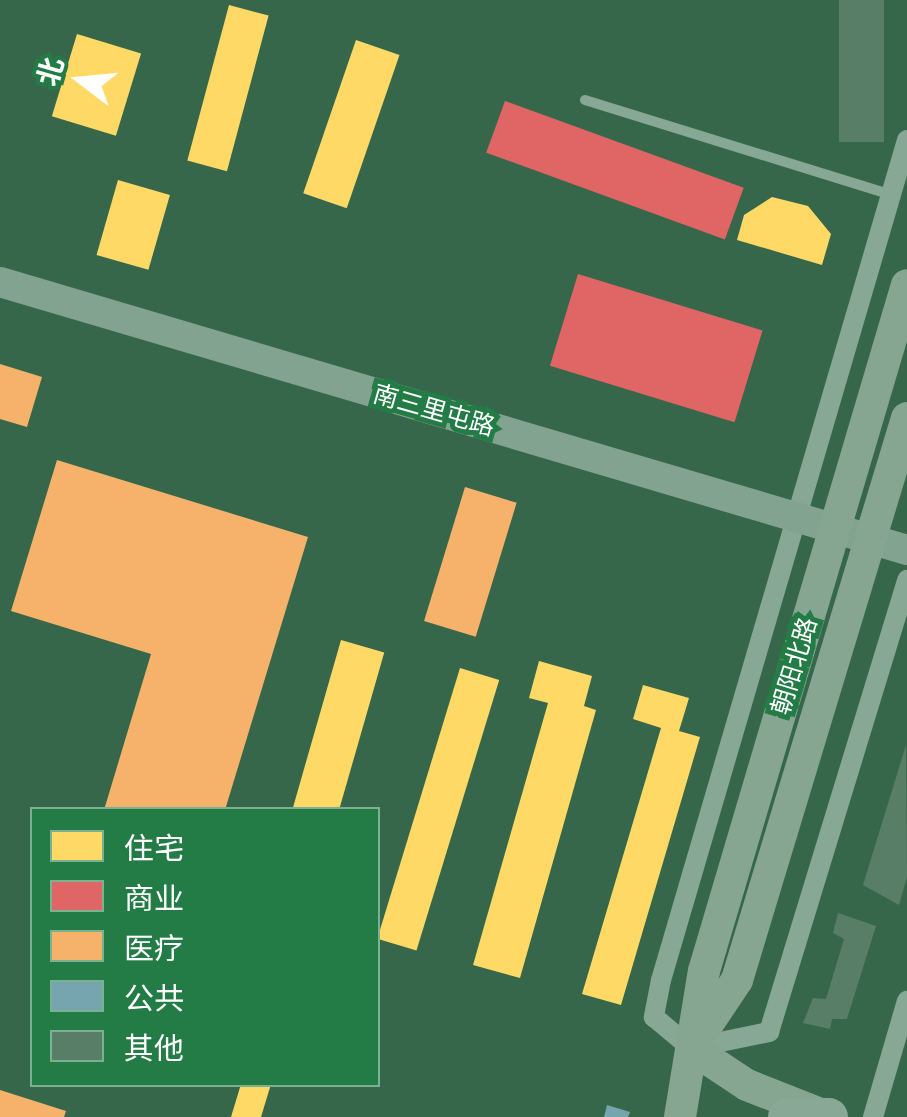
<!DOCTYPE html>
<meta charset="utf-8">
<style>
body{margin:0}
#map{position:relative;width:907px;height:1117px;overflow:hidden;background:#37674a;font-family:Helvetica,"Noto Sans SC",sans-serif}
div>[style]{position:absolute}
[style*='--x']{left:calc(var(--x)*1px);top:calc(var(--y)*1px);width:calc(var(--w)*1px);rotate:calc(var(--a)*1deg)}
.homes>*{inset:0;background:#ffd966;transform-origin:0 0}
.shops>*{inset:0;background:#e06666;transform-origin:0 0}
.health>*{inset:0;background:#f6b26b;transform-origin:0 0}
.public>*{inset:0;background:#76a5af}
.building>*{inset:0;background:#597e67;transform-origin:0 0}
.lane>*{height:10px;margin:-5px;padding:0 5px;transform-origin:5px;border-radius:5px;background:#87a895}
.street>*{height:20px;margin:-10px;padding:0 10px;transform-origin:10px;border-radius:10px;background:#87a895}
.secondary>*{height:30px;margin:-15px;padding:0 15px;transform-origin:15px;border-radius:15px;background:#82a390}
.primary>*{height:32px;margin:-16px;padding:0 16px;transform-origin:16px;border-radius:16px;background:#86a692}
.highway>*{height:38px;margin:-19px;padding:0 19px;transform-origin:19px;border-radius:19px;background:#8aa896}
span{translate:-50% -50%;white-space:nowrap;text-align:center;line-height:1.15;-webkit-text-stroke:10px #237b46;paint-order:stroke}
.street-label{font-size:25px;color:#fff}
.legend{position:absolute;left:30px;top:807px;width:350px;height:280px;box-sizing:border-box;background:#237b46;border:2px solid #7bb090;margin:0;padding:12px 18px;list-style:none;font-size:30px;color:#fff}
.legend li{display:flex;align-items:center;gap:20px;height:50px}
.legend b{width:50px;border:2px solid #7bb090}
.north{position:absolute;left:30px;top:30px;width:100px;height:100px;-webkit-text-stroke:8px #237b46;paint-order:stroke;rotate:286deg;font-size:28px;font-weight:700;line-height:40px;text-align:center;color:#fff}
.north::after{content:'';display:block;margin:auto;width:35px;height:45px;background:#fff;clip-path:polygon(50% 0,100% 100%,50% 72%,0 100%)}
</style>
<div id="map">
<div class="homes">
<i style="left:229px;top:5px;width:41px;height:161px;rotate:15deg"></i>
<i style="left:77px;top:34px;width:67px;height:86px;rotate:17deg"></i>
<i style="left:356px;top:40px;width:46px;height:162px;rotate:19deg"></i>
<i style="left:118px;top:180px;width:54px;height:78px;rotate:16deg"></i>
<i style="clip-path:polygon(772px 197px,808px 206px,831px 234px,822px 265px,737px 240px,744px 215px)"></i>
<i style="left:341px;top:640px;width:45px;height:176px;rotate:16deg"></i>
<i style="clip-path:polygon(539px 661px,592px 676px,584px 706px,596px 710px,520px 978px,473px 965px,548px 703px,529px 698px)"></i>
<i style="left:460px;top:668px;width:41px;height:283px;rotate:17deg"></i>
<i style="clip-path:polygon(643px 685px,689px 698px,679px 731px,700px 737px,621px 1005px,582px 994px,661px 728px,633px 719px)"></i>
<i style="clip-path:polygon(241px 1084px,271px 1084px,261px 1117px,231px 1117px)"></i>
</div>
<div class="shops">
<i style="left:505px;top:101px;width:254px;height:55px;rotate:20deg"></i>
<i style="left:578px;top:274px;width:193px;height:96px;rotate:17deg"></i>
</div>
<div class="health">
<i style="clip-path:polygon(0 364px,42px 377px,27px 427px,0 419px)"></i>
<i style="clip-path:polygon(57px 460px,308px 537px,225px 810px,104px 810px,151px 654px,11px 611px)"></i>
<i style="left:465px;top:487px;width:54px;height:140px;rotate:17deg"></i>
<i style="clip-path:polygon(0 1090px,66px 1111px,64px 1117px,0 1117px)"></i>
</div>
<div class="public">
<i style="clip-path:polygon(607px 1105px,630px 1112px,628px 1117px,604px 1117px)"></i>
</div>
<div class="building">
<i style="left:839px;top:0;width:45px;height:142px"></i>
<i style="clip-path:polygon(906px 745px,907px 877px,899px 905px,863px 885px)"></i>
<i style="clip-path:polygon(838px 913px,876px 926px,847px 1019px,832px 1019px,830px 1029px,803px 1023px,813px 998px,826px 999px,844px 939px,833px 933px)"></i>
</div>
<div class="lane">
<i style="--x:585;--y:100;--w:320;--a:17.2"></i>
</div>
<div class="street">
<i style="--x:907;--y:140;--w:875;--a:106.32"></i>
<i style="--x:661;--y:980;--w:38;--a:101"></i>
<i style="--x:654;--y:1017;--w:48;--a:40"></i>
<i style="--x:691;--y:1048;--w:80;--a:-11.6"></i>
<i style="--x:769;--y:1032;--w:473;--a:-73"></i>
<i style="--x:873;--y:1117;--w:121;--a:-73.7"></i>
</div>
<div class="secondary">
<i style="--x:0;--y:282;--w:946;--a:16.46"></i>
</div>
<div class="primary">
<i style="--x:697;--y:1040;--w:72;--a:-56.3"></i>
<i style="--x:737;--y:980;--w:587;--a:-73.17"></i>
<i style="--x:691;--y:1048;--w:67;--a:33.5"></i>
<i style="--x:747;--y:1085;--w:76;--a:21.5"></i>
<i style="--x:680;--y:1117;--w:148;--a:-80.7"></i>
<i style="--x:704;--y:971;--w:715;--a:-73.52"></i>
</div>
<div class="highway">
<i style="--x:787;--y:1117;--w:42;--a:0"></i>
</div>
<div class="street-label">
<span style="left:434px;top:410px;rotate:16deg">南三里屯路</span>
<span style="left:794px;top:666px;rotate:-73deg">朝阳北路</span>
</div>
<ul class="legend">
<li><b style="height:28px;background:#ffd966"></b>住宅</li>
<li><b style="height:28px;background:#e06666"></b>商业</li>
<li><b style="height:28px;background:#f6b26b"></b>医疗</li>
<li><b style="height:28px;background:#76a5af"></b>公共</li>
<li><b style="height:28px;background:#597e67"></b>其他</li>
</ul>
<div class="north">北</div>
</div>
